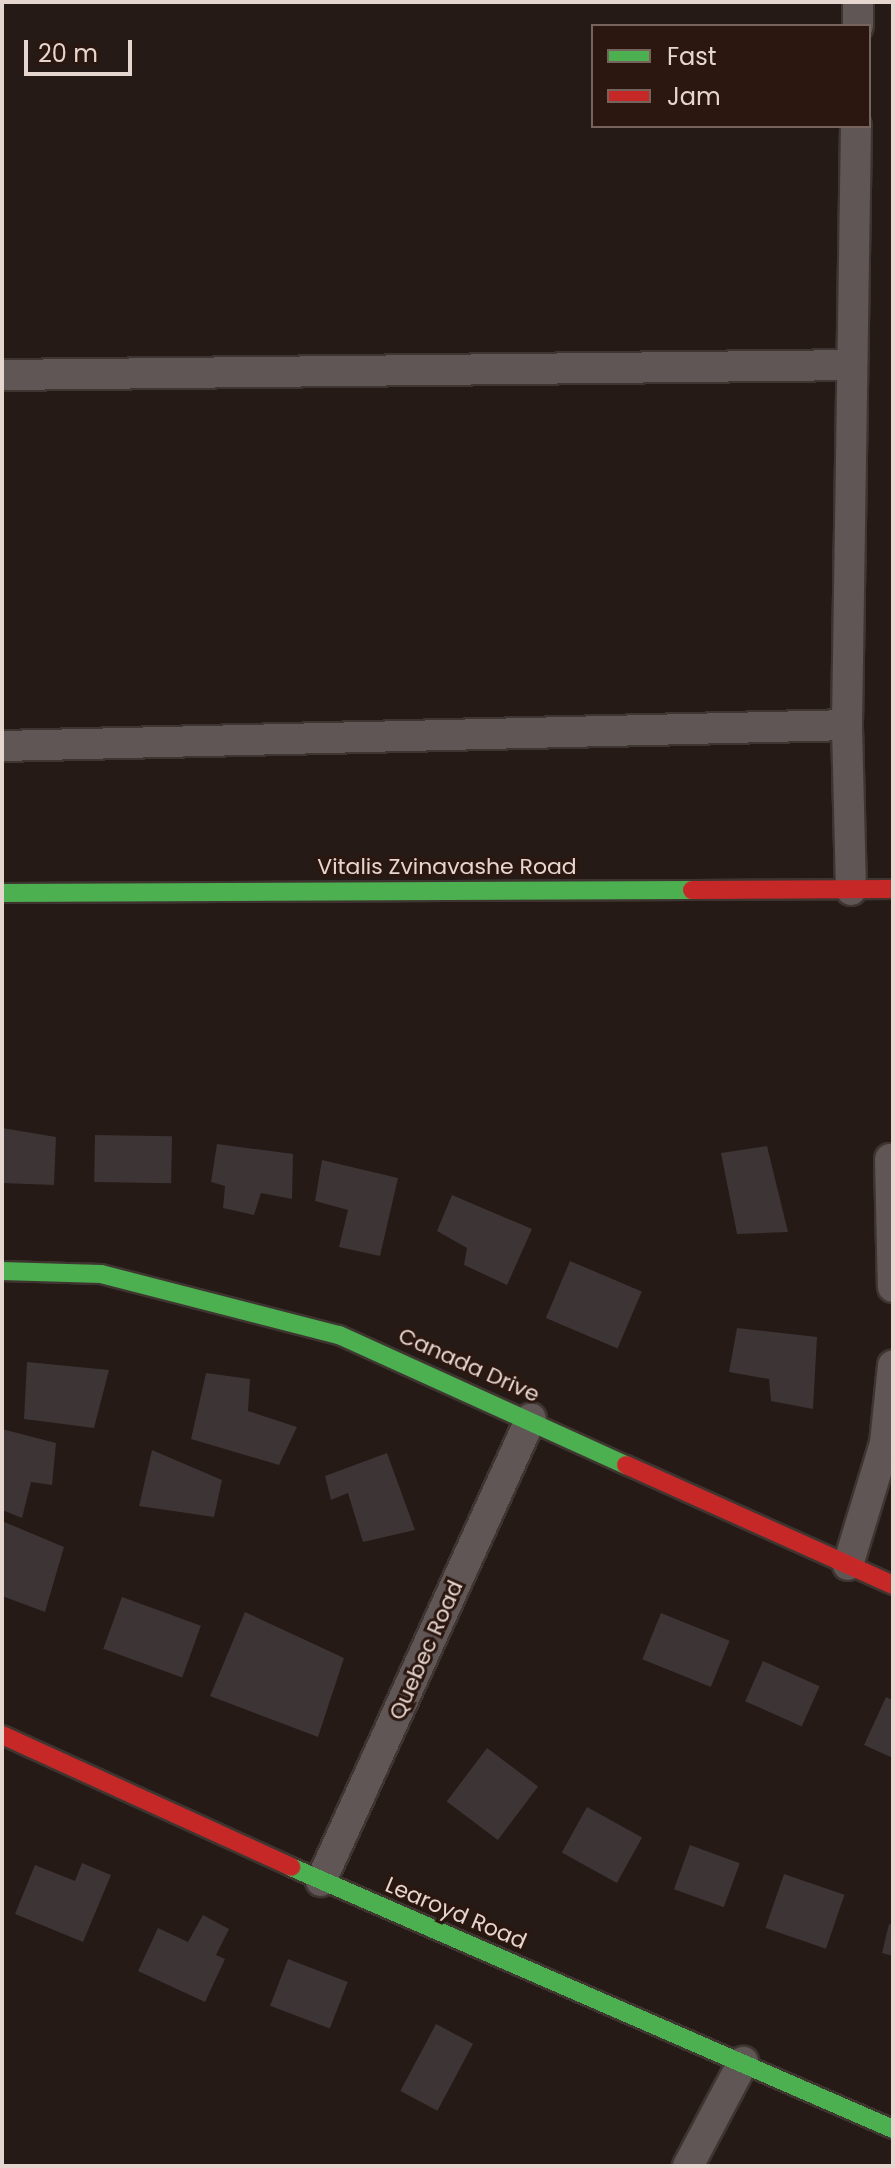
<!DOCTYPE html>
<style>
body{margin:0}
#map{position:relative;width:895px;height:2168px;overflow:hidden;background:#251a15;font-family:Poppins,sans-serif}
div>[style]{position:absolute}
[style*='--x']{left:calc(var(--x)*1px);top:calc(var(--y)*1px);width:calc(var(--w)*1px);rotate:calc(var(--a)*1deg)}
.building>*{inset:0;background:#3c3435;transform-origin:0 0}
.roads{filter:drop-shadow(2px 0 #3e3531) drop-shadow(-2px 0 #3e3531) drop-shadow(0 2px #3e3531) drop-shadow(0 -2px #3e3531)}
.street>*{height:30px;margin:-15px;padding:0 15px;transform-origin:15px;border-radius:15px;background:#605655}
.fast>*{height:18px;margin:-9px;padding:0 9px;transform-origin:9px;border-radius:9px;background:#4caf50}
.jam>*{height:18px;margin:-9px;padding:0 9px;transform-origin:9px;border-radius:9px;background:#c62828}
span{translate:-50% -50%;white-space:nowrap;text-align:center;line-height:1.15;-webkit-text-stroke:6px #2b170f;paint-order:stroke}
.street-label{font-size:22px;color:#e5d6d0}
.frame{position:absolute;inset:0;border:4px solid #e5d6d0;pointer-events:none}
.legend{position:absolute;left:591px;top:24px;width:280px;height:104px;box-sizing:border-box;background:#2b170f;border:2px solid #75635c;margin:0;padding:10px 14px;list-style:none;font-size:24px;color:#e5d6d0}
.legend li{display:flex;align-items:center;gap:16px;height:40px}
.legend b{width:40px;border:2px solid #75635c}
.scale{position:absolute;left:24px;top:40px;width:108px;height:36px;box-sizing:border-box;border:4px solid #e5d6d0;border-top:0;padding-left:10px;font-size:24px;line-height:28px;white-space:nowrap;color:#e5d6d0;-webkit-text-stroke:6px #2b170f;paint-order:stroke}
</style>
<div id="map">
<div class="building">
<i style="clip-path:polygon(2px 1128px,56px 1137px,54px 1185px,2px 1183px)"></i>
<i style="left:95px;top:1135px;width:77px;height:47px;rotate:1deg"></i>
<i style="clip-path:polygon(217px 1144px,293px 1154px,292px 1199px,261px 1193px,254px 1215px,223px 1208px,225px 1186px,211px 1182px)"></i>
<i style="clip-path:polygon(767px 1146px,788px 1232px,737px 1234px,721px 1153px)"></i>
<i style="clip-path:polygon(322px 1160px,398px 1178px,380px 1256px,339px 1247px,348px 1210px,315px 1201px)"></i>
<i style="clip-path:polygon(452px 1195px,532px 1229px,507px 1285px,464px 1265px,467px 1248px,437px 1231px)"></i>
<i style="left:570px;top:1261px;width:78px;height:62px;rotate:23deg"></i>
<i style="clip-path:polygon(737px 1328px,817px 1337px,813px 1409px,771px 1401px,769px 1379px,729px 1372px)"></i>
<i style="clip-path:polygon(27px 1362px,109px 1370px,94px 1428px,24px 1419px)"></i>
<i style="clip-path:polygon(206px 1373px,250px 1379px,248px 1411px,297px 1427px,279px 1465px,191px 1439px)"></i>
<i style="clip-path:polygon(2px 1429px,56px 1443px,52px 1485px,31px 1482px,22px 1518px,2px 1510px)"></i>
<i style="clip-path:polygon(152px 1450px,222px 1480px,214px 1517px,139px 1506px)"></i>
<i style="clip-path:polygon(387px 1453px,415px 1530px,363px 1542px,348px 1493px,331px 1500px,325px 1476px)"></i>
<i style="clip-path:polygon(2px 1521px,64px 1547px,45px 1612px,2px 1596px)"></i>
<i style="left:122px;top:1597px;width:84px;height:55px;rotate:20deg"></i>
<i style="clip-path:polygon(245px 1612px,344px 1658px,318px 1737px,210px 1696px)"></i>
<i style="left:661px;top:1613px;width:74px;height:50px;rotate:22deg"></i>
<i style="left:763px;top:1661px;width:62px;height:44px;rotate:24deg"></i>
<i style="clip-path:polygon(886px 1697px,893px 1700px,893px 1758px,864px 1745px)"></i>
<i style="left:487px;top:1748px;width:64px;height:67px;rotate:37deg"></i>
<i style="left:587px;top:1807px;width:63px;height:52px;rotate:29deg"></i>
<i style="left:690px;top:1845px;width:53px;height:47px;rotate:20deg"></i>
<i style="clip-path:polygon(82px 1863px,111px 1875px,83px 1942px,15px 1914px,35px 1865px,75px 1881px)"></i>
<i style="left:784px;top:1874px;width:64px;height:57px;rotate:19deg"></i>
<i style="clip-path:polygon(203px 1915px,229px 1929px,216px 1955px,225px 1959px,205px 2002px,138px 1971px,158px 1928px,188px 1942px)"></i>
<i style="clip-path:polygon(889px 1924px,893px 1925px,893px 1956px,882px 1953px)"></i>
<i style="left:288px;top:1959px;width:64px;height:50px;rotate:21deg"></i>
<i style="left:436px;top:2024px;width:42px;height:76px;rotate:28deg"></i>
</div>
<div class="roads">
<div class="street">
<i style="--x:858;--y:26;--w:24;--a:-90"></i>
<i style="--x:2;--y:375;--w:849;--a:-0.67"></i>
<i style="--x:2;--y:746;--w:845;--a:-1.42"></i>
<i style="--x:851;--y:890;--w:165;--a:-91.4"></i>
<i style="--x:847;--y:725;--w:599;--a:-89.14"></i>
<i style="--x:890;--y:1159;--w:128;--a:88.7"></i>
<i style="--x:848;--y:1565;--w:127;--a:-73.1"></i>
<i style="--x:885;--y:1443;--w:78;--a:-84.1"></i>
<i style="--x:321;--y:1881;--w:508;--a:-65.6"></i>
<i style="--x:688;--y:2166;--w:118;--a:-62.1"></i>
</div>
<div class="fast">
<i style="--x:2;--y:893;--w:690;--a:-0.25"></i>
<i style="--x:2;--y:1271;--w:99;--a:1.7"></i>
<i style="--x:101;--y:1274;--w:246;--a:14.4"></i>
<i style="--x:339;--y:1335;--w:315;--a:24.4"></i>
<i style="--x:291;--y:1867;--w:657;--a:23.52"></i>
</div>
<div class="jam">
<i style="--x:692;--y:890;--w:201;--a:-0.3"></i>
<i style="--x:626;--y:1465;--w:293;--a:24.2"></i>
<i style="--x:2;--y:1735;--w:318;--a:24.5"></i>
</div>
</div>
<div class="street-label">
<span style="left:447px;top:867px">Vitalis Zvinavashe Road</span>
<span style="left:469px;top:1365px;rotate:24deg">Canada Drive</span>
<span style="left:426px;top:1650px;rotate:-66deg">Quebec Road</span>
<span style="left:456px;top:1913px;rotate:23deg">Learoyd Road</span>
</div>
<div class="frame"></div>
<ul class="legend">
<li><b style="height:10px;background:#4caf50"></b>Fast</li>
<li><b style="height:10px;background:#c62828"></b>Jam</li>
</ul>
<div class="scale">20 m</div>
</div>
